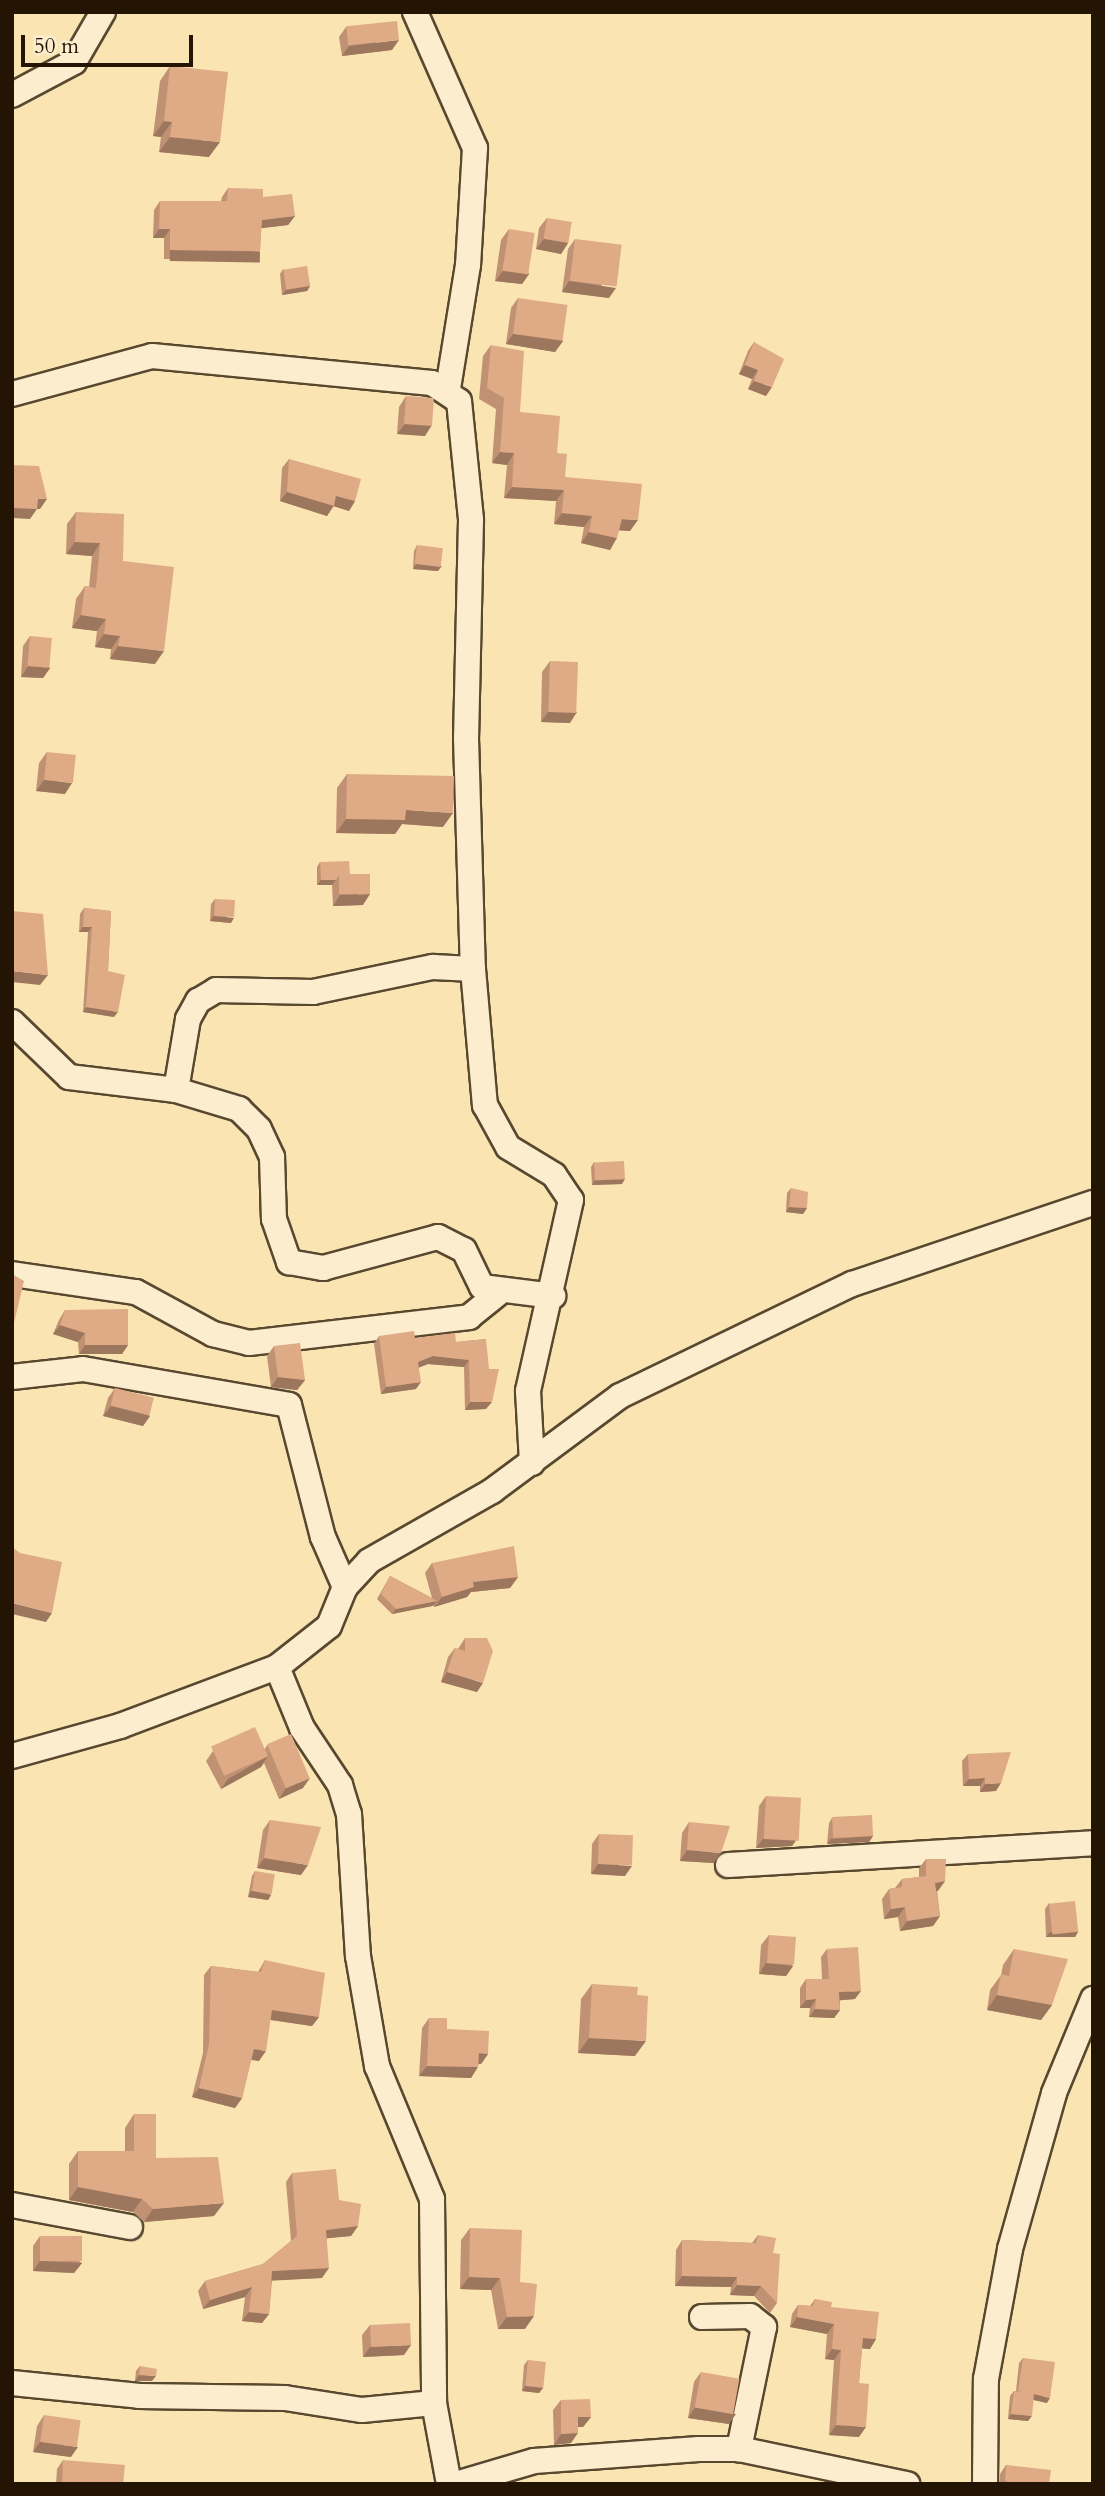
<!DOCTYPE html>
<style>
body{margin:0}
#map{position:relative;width:1105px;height:2496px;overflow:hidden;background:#f9e4b2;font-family:Cardo,serif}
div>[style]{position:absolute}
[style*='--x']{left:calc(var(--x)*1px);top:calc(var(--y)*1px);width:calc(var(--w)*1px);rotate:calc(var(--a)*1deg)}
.roads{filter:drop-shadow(2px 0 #584830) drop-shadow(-2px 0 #584830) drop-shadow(0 2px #584830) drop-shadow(0 -2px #584830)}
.minor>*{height:24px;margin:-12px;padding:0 12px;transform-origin:12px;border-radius:12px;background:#fbedcd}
.wall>*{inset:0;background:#c09273}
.shaded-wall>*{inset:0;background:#9c775e;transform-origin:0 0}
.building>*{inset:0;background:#dfaa86;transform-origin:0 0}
span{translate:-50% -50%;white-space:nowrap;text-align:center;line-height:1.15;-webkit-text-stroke:7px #fbedcd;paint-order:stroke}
.frame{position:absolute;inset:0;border:14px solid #231404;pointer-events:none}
.scale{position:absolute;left:21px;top:35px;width:172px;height:32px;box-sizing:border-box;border:4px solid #231404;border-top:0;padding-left:9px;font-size:21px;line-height:24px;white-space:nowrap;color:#231404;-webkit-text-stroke:5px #fbedcd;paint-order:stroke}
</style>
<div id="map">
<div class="roads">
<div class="minor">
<i style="--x:415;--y:12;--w:149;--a:66.2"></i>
<i style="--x:475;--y:148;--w:117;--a:93.4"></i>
<i style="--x:468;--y:265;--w:126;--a:99.2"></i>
<i style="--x:12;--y:95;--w:70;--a:-28"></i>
<i style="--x:74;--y:62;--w:58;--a:-59.9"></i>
<i style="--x:12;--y:394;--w:145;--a:-15.2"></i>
<i style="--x:152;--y:356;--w:281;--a:5.5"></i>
<i style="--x:432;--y:383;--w:32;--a:34"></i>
<i style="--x:459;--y:401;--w:120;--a:84.2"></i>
<i style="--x:471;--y:520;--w:218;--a:91.3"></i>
<i style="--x:466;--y:738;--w:231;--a:88.3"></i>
<i style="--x:473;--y:969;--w:137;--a:85"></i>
<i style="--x:485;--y:1105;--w:48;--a:61.3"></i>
<i style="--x:508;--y:1147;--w:54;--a:31.3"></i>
<i style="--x:554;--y:1175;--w:30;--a:56"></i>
<i style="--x:571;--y:1200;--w:196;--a:102.7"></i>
<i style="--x:528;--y:1391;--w:72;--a:86.8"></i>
<i style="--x:12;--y:1022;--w:79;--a:44"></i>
<i style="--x:69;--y:1077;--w:108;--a:6.9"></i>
<i style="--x:176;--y:1090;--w:66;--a:16.8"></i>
<i style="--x:239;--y:1109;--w:28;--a:45"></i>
<i style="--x:259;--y:1129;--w:31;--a:65"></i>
<i style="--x:272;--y:1157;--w:62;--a:88.2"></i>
<i style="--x:274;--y:1219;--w:46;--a:70.8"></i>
<i style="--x:289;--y:1262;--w:35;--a:10"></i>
<i style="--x:323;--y:1268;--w:119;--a:-15.1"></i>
<i style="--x:438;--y:1237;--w:29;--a:27"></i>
<i style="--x:464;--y:1250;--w:41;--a:64.1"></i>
<i style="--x:482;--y:1287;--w:72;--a:7.2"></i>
<i style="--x:176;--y:1090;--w:72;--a:-80.4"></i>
<i style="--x:188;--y:1019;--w:21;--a:-61"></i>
<i style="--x:198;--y:1001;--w:21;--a:-31"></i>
<i style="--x:216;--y:990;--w:97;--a:1.2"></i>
<i style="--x:313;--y:992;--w:123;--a:-11.8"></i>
<i style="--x:433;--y:967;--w:40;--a:2.9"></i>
<i style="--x:12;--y:1274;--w:125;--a:8.3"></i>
<i style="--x:136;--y:1292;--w:88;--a:28.6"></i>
<i style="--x:213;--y:1334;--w:37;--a:14"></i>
<i style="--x:249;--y:1343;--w:222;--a:-6.7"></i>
<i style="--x:469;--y:1317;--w:36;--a:-39"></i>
<i style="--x:12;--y:1377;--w:71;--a:-6.4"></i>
<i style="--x:83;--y:1369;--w:209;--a:9.9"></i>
<i style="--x:289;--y:1405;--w:136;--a:75.6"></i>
<i style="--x:323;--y:1537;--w:55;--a:66.3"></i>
<i style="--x:277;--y:1667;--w:66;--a:-38.3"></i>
<i style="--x:329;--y:1626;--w:42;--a:-67.7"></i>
<i style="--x:345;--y:1587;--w:35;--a:-47"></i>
<i style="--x:369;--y:1561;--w:142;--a:-29.6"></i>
<i style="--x:492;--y:1491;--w:159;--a:-36.6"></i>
<i style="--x:620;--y:1396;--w:258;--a:-25.8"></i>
<i style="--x:852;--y:1284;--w:254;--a:-18.6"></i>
<i style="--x:12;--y:1756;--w:112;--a:-15.5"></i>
<i style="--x:120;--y:1726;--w:168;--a:-20.6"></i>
<i style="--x:277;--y:1667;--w:66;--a:67.7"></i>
<i style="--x:302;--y:1728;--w:69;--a:56.3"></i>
<i style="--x:340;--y:1785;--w:30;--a:73"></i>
<i style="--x:349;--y:1814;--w:142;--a:86.4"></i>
<i style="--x:358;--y:1956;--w:112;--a:80.2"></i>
<i style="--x:377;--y:2066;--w:144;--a:67.5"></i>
<i style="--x:432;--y:2199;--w:204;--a:89.4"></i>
<i style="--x:434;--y:2403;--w:82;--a:79.5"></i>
<i style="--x:728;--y:1865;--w:366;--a:-3.4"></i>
<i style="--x:12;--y:2205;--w:120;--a:10.6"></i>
<i style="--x:702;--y:2317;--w:48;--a:-1.2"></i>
<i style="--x:750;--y:2316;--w:18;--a:38"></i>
<i style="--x:764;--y:2327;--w:125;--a:101.6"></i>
<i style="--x:12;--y:2383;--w:128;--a:5.8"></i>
<i style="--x:139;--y:2396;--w:146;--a:0.8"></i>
<i style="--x:285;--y:2398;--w:78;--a:8.9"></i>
<i style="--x:362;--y:2410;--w:72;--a:-5.6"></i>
<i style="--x:456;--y:2484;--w:81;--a:-16.4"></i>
<i style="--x:534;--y:2461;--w:165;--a:-4.2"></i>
<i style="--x:699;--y:2449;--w:40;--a:0"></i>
<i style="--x:739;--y:2449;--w:172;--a:11.8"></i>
<i style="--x:985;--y:2484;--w:105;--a:-89.5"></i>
<i style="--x:986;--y:2379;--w:132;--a:-79.5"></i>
<i style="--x:1010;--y:2249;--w:162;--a:-74.2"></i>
<i style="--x:1054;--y:2093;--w:102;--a:-67.5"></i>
</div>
</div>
<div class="wall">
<i style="clip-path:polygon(346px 27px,392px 50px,342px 56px,339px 37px)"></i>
<i style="clip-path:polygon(170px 66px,209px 157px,159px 152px,161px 137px,153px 136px,160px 81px)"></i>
<i style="clip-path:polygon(228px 188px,263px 197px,295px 216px,288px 225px,261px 228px,260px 251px,254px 260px,164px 259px,164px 238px,153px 238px,154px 210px,160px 201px,221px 201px,222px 197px)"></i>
<i style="clip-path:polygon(547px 218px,568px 243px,561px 254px,536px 249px,539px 228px)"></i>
<i style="clip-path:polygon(509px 229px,529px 274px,522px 284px,495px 281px,501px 240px)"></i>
<i style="clip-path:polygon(575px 239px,609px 298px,562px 292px,568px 249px)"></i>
<i style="clip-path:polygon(283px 269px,310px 286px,307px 291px,282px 295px,280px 274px)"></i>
<i style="clip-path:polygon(518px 298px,563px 341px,555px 352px,506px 344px,511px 308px)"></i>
<i style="clip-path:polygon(754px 342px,766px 396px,748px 389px,752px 379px,739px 374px,748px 351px)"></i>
<i style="clip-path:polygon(491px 345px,520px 412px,557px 453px,565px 477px,630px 531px,619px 530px,610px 550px,581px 543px,584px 527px,554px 524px,556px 501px,504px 498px,507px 465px,492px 463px,496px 409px,479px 399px,483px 356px)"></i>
<i style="clip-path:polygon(406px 396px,425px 436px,397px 434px,399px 407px)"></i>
<i style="clip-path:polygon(289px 459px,355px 501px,349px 511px,334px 506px,327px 516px,280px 501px,282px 468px)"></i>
<i style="clip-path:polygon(76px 512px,123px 561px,155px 664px,110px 659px,111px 649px,95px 647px,97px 631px,72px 628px,76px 599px,85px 586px,89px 587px,92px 556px,66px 554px,67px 524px)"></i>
<i style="clip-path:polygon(417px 545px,438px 571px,413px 569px,414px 551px)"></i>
<i style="clip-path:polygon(30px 636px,50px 668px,43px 678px,21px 677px,23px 646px)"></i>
<i style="clip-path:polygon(550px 661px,570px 723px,541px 722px,542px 672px)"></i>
<i style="clip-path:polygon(47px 752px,65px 794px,36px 791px,39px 763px)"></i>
<i style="clip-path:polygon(347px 774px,443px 827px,402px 824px,395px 834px,336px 833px,337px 788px)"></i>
<i style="clip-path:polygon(320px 862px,350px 875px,363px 905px,333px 906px,332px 885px,317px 885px,317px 867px)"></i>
<i style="clip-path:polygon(215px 899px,231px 923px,210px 921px,211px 904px)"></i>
<i style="clip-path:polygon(84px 908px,111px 911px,108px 971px,114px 1017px,83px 1012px,88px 932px,79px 932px,80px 914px)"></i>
<i style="clip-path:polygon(594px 1162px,622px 1184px,592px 1185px,591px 1167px)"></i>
<i style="clip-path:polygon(791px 1188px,807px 1208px,803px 1214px,786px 1212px,787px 1193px)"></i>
<i style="clip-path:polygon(65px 1310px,128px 1345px,122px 1354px,79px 1354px,78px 1342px,53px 1334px,59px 1320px)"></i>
<i style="clip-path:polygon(379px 1336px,415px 1338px,456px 1342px,486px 1339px,486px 1409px,465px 1410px,464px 1367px,428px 1364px,419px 1367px,416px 1389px,381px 1394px,374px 1344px)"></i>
<i style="clip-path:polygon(274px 1346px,305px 1380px,297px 1390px,271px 1387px,267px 1356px)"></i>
<i style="clip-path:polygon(115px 1388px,150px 1416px,143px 1426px,103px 1416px,108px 1398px)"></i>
<i style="clip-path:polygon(432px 1563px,518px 1577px,510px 1588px,471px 1592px,467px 1597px,434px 1607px,434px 1605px,392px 1614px,377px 1599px,390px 1576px,432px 1598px,425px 1573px)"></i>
<i style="clip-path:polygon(465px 1638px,477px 1692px,441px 1682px,448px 1657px,455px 1648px,458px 1649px)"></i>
<i style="clip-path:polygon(267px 1745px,303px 1788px,279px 1799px,264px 1763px,261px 1767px,221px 1789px,206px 1761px,213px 1751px,265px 1749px)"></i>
<i style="clip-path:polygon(968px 1754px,996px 1791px,980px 1792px,980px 1786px,963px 1786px,962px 1761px)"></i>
<i style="clip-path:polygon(766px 1796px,799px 1836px,792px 1846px,756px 1848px,759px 1806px)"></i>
<i style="clip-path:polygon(832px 1818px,873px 1836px,869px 1842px,827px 1844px,829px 1823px)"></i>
<i style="clip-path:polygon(270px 1820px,301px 1875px,257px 1868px,263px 1830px)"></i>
<i style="clip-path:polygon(689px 1822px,714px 1863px,680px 1861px,682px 1833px)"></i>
<i style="clip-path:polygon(599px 1834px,625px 1876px,591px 1874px,592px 1844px)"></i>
<i style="clip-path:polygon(926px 1859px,945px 1881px,937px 1891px,940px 1916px,933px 1926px,900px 1931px,898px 1917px,884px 1919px,882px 1899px,889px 1889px,895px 1888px,902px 1879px,919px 1877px,919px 1868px)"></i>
<i style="clip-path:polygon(255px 1871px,271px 1895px,268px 1900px,248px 1897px,252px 1876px)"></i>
<i style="clip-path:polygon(1049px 1903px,1078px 1932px,1075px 1937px,1046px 1937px,1045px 1909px)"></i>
<i style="clip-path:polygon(769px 1935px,793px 1966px,786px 1976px,759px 1974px,761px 1945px)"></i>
<i style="clip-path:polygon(827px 1949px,855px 1999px,840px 2000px,840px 2010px,834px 2018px,809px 2017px,810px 2008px,800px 2008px,800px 1988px,806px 1979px,822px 1979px,821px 1957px)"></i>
<i style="clip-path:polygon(1014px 1949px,1052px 2005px,1041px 2020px,987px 2010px,990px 1990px,1001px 1975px,1003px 1965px)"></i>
<i style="clip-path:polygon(265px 1960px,319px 2017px,312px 2026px,270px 2020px,259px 2061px,251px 2060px,242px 2098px,235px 2108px,192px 2097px,203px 2053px,204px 1975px,211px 1966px,258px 1972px)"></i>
<i style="clip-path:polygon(592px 1984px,637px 1995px,635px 2056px,578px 2053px,581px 1999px)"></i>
<i style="clip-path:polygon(429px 2018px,488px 2054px,481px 2064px,479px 2064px,471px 2078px,419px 2076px,422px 2028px)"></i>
<i style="clip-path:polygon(134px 2114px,156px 2158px,214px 2216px,144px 2222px,133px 2212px,69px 2200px,69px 2164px,78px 2151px,125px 2151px,125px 2128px)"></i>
<i style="clip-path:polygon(292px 2173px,339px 2200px,358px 2226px,351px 2236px,327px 2238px,322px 2278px,272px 2280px,269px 2314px,262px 2323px,242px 2321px,245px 2297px,203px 2309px,198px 2291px,205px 2281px,263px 2264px,291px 2241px,286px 2182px)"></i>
<i style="clip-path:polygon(470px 2228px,520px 2282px,525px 2329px,498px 2329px,491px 2290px,460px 2289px,461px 2240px)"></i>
<i style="clip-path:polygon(758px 2235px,773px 2253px,777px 2303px,770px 2313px,754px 2296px,730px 2295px,731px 2287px,675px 2286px,676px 2250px,682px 2240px,752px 2243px)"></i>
<i style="clip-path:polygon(40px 2236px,82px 2263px,74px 2273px,33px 2271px,33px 2246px)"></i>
<i style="clip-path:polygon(815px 2299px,831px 2307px,876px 2339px,870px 2349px,862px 2348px,859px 2383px,859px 2437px,829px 2435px,834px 2360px,825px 2359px,827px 2334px,790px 2327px,792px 2314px,798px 2305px,810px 2306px)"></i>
<i style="clip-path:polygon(370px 2325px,404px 2355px,363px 2357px,362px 2335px)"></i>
<i style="clip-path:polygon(1023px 2358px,1047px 2403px,1033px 2400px,1028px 2421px,1008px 2419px,1010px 2396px,1014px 2391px,1016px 2391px,1019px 2363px)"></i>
<i style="clip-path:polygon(528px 2360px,543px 2388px,539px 2393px,522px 2391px,524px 2365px)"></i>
<i style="clip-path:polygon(140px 2366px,152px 2381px,135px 2381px,136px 2371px)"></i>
<i style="clip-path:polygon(701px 2372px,729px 2424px,688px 2418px,694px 2382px)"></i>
<i style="clip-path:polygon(561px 2400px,591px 2417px,583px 2427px,578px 2427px,571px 2443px,554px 2445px,553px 2410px)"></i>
<i style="clip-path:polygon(44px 2415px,71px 2457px,33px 2452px,37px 2426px)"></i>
<i style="clip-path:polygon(63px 2460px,123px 2484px,56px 2484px,57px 2469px)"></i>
<i style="clip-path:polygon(1006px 2465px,1049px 2484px,999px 2484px,1000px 2474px)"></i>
</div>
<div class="shaded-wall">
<i style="clip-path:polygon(399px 40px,392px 50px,342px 56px,349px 46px)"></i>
<i style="clip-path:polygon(164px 121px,172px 122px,161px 137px,153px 136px)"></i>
<i style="clip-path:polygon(170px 137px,220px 142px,209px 157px,159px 152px)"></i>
<i style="clip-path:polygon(295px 216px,288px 225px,255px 229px,262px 220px)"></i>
<i style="clip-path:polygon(159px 229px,170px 229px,164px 238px,153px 238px)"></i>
<i style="clip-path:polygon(544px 239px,568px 243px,561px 254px,536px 249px)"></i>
<i style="left:170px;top:250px;width:90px;height:11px;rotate:1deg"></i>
<i style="clip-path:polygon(503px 271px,529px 274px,522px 284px,495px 281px)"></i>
<i style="clip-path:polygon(569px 281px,616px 288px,609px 298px,562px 292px)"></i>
<i style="clip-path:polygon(310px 286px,307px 291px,282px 295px,286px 290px)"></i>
<i style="clip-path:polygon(513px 334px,563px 341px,555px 352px,506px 344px)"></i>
<i style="clip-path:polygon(745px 365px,758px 370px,752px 379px,739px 374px)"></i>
<i style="clip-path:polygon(754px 381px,772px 387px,766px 396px,748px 389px)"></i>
<i style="clip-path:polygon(405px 424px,432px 425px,425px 436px,397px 434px)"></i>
<i style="clip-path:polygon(500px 452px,514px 453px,507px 465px,492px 463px)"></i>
<i style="clip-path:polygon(512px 487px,564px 490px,556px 501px,504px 498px)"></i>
<i style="clip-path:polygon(287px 492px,336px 496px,355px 501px,349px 511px,333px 506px,327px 516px,280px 501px)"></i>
<i style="clip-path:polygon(38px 499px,47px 499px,40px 509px,37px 509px,30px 519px,12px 518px,12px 508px)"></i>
<i style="clip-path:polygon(562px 513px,592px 516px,584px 527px,554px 524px)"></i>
<i style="clip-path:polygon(622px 519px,638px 520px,630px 531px,614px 530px)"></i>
<i style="clip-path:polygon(589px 532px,617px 538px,610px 550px,581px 543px)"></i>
<i style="clip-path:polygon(75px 542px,100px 543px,92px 556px,66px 554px)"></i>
<i style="clip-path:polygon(416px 564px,442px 566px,438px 571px,413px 569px)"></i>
<i style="clip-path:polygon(81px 615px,106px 619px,97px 631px,72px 628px)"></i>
<i style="clip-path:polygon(104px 634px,120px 636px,111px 649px,95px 647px)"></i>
<i style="clip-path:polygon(118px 646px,164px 651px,155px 664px,110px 659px)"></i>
<i style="clip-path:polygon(28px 666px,50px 668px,43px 678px,21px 677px)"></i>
<i style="clip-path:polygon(548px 712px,577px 712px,570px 723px,541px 722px)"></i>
<i style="clip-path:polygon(44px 780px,72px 783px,65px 794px,36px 791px)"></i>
<i style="clip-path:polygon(406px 810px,453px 813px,443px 827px,402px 824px,395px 834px,336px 833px,346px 819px)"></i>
<i style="clip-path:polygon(321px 880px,336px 880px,332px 885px,317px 885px)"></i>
<i style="clip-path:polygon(370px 894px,363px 905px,333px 906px,340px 895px)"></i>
<i style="clip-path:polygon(214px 916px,234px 918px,231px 923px,210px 921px)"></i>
<i style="clip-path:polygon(83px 927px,92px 927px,88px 932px,79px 932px)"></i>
<i style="clip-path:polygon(12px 971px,48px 975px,40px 985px,12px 982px)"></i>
<i style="clip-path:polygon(86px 1007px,118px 1012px,114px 1017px,83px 1012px)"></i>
<i style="clip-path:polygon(625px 1179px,622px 1184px,592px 1185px,595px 1180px)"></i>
<i style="clip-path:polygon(789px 1207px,807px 1208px,803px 1214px,786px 1212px)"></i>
<i style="clip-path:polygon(60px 1325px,85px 1333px,78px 1342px,53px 1334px)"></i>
<i style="clip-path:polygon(85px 1345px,128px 1345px,122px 1354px,79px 1354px)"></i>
<i style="clip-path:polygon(433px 1356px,469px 1360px,464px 1367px,428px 1364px,413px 1370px,418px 1362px)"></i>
<i style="clip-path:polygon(278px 1377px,305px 1380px,297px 1390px,271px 1387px)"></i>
<i style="clip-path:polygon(421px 1382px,416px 1389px,381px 1394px,386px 1387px)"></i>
<i style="clip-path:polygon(470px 1402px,492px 1402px,486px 1409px,465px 1410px)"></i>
<i style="clip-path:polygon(111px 1406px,150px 1416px,143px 1426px,103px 1416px)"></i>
<i style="clip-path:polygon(518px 1577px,510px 1588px,471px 1592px,467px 1597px,434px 1607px,442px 1597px,473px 1582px)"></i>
<i style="clip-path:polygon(437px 1601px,433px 1606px,392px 1614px,396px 1609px)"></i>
<i style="clip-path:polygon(12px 1603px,52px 1613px,46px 1622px,12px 1614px)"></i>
<i style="clip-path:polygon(447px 1672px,483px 1683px,477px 1692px,441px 1682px)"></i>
<i style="clip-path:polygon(268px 1756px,261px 1767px,221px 1789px,228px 1779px)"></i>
<i style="clip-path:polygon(310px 1778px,303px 1788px,279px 1799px,286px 1788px)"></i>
<i style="clip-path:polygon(985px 1778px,980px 1786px,963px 1786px,969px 1779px)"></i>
<i style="clip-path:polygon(1001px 1783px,996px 1791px,980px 1792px,985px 1784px)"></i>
<i style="clip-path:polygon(799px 1836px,792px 1846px,756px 1848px,763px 1839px)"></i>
<i style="clip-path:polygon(873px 1836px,869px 1842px,827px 1844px,831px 1839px)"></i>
<i style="clip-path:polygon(687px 1850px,721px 1853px,714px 1863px,680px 1861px)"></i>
<i style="clip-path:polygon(264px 1858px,308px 1865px,301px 1875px,257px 1868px)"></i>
<i style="clip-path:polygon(598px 1864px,632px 1866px,625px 1876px,591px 1874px)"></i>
<i style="clip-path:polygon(945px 1881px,938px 1891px,929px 1892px,935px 1883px)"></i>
<i style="clip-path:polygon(251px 1891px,271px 1895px,268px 1900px,248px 1897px)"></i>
<i style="clip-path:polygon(905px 1907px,898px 1917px,884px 1919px,891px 1909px)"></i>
<i style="clip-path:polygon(940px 1916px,933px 1926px,900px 1931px,907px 1921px)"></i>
<i style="clip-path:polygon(1050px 1932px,1078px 1932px,1075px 1937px,1046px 1937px)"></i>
<i style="clip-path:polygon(766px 1963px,793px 1966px,786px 1976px,759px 1974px)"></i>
<i style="clip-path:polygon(861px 1991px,855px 1999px,833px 2001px,839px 1992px)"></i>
<i style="clip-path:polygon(997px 1995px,1052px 2005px,1041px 2020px,987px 2010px)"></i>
<i style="clip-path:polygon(816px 1999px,810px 2008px,800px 2008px,806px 2000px)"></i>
<i style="clip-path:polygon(815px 2009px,840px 2010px,834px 2018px,809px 2017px)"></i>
<i style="clip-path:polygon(272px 2010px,319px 2017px,312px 2026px,265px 2019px)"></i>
<i style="clip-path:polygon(589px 2038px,646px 2041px,635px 2056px,578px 2053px)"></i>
<i style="clip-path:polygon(254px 2049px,266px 2051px,259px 2061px,247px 2059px)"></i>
<i style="clip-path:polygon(479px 2053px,488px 2054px,481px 2064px,472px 2063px)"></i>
<i style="clip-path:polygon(427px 2066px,478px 2067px,471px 2078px,419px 2076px)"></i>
<i style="clip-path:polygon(199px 2088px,242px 2098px,235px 2108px,192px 2097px)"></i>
<i style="clip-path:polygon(78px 2187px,142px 2199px,133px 2212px,69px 2200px)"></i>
<i style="clip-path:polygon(224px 2203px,214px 2216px,144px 2222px,153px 2209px)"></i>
<i style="clip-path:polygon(358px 2226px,351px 2236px,320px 2239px,326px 2230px)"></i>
<i style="clip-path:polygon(40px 2261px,82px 2263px,74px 2273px,33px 2271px)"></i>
<i style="clip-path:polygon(329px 2268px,322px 2278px,266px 2281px,272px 2271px)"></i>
<i style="clip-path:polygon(682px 2276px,737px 2277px,731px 2287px,675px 2286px)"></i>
<i style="clip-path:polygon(469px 2277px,500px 2278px,491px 2290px,460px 2289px)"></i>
<i style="clip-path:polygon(737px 2285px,761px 2286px,754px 2296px,730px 2295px)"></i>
<i style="clip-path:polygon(252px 2287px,245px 2297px,203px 2309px,210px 2300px)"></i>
<i style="clip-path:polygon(249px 2312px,269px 2314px,262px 2323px,242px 2321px)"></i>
<i style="clip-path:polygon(534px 2316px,525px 2329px,498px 2329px,507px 2317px)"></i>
<i style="clip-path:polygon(797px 2317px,834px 2324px,827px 2334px,790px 2327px)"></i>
<i style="clip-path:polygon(863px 2338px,876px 2339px,870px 2349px,856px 2348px)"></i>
<i style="clip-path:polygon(411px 2345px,404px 2355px,363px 2357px,370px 2347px)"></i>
<i style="clip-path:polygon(832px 2349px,841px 2350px,834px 2360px,825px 2359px)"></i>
<i style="clip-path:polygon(139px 2375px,156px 2376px,152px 2381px,135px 2381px)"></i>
<i style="clip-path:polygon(525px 2386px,543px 2388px,539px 2393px,522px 2391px)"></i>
<i style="clip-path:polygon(1034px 2394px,1050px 2398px,1047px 2403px,1030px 2399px)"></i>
<i style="clip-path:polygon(695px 2407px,736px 2414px,729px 2424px,688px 2418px)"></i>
<i style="clip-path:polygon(1011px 2414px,1032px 2416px,1028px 2421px,1008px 2419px)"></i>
<i style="clip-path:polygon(578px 2417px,591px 2417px,583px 2427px,571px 2427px)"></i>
<i style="clip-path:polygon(836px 2425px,866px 2427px,859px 2437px,829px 2435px)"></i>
<i style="clip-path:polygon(578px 2433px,571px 2443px,554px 2445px,561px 2434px)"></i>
<i style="clip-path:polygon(40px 2442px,78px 2447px,71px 2457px,33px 2452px)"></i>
</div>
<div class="building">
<i style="left:397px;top:21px;width:19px;height:51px;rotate:84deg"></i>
<i style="clip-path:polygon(170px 66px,228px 72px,220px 142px,170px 137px,172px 122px,164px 121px)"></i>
<i style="clip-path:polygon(228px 188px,263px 189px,263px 197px,292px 194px,295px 216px,262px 220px,260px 251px,170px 250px,170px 229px,159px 229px,160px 201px,227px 201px)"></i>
<i style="left:547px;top:218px;width:25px;height:21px;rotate:9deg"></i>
<i style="left:509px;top:229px;width:26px;height:42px;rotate:9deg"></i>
<i style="left:575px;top:239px;width:47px;height:42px;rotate:7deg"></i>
<i style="left:307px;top:266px;width:20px;height:24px;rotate:81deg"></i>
<i style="left:518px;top:298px;width:50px;height:36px;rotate:8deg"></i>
<i style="clip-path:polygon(754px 342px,784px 359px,772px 387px,754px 381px,758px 370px,745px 365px)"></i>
<i style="clip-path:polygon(491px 345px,524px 351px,520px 412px,560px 416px,557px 453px,567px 454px,565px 477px,642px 484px,638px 520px,622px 519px,617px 538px,589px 532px,592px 516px,562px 513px,564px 490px,512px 487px,514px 453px,500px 452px,504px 398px,487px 388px)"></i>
<i style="left:406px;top:396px;width:28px;height:28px;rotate:4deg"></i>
<i style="clip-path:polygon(289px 459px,361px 479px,355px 501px,336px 496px,334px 506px,287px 492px)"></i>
<i style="clip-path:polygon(12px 465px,39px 466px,47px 499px,38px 499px,37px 509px,12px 508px)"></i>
<i style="clip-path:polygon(76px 512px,124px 514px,123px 561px,174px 567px,164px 651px,118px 646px,120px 636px,104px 634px,106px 619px,81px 615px,85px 586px,96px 588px,100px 543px,75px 542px)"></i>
<i style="left:417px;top:545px;width:26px;height:19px;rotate:7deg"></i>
<i style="left:30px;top:636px;width:22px;height:30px;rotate:5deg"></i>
<i style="left:550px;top:661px;width:28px;height:51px;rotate:2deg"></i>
<i style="left:47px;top:752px;width:29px;height:28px;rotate:6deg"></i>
<i style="clip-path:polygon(347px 774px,454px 776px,453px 813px,406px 810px,405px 820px,346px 819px)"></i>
<i style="clip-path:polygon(349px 861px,350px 875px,339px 875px,336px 880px,321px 880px,320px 862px)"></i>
<i style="left:370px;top:874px;width:20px;height:31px;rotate:90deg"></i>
<i style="left:215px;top:899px;width:20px;height:17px;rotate:3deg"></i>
<i style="clip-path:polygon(84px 908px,111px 911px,108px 971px,125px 975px,118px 1012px,86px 1007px,92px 927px,83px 927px)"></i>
<i style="clip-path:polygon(12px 911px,43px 914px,48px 975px,12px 971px)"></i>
<i style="left:624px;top:1161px;width:18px;height:30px;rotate:87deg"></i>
<i style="clip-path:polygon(791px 1188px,808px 1192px,807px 1208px,789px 1207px)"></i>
<i style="clip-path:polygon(12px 1274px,24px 1281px,12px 1331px)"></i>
<i style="clip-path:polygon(128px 1309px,128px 1345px,85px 1345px,85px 1333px,60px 1325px,65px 1310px)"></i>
<i style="clip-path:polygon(414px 1331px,415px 1338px,455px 1333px,456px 1342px,486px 1339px,489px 1369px,499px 1369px,492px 1402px,470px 1402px,469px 1360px,433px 1356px,418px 1362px,421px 1382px,386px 1387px,379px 1336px)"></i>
<i style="clip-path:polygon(300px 1343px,305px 1380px,278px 1377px,274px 1346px)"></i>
<i style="left:115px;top:1388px;width:40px;height:18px;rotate:14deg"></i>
<i style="clip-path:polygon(514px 1546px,518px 1577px,473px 1582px,474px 1587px,442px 1597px,432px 1563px)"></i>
<i style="clip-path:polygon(12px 1547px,20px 1553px,62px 1562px,52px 1613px,12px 1603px)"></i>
<i style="clip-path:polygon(390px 1576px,437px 1601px,396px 1609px,381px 1594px)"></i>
<i style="clip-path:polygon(465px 1638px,487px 1638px,493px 1651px,483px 1683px,447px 1672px,455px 1648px,465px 1651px)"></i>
<i style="left:255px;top:1727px;width:32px;height:48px;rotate:66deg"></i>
<i style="left:291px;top:1734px;width:48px;height:26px;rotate:67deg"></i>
<i style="clip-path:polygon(1011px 1752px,1001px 1783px,985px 1784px,985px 1778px,969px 1779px,968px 1754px)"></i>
<i style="left:766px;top:1796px;width:35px;height:43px;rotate:3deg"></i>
<i style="left:872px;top:1815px;width:21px;height:40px;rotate:87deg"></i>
<i style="clip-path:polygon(270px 1820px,321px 1827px,308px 1865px,264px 1858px)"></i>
<i style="clip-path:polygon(689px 1822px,730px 1826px,721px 1853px,687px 1850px)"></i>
<i style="left:599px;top:1834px;width:34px;height:30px;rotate:2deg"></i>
<i style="clip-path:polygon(926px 1859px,946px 1859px,945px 1881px,935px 1883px,940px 1916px,907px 1921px,905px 1907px,891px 1909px,889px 1889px,902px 1887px,902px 1879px,926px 1876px)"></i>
<i style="left:255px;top:1871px;width:20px;height:20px;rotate:9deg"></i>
<i style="left:1075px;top:1901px;width:31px;height:26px;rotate:84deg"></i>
<i style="left:769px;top:1935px;width:27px;height:28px;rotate:4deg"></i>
<i style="clip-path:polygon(858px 1947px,861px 1991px,839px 1992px,840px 2010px,815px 2009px,816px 1999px,806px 2000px,806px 1979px,829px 1979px,827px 1949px)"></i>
<i style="clip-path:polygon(1014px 1949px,1068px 1959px,1052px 2005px,997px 1995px,1001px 1974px,1009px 1976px)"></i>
<i style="clip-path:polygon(265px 1960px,325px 1973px,319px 2017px,272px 2010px,266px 2051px,254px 2049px,242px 2098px,199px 2088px,209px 2044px,211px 1966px,261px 1972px)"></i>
<i style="clip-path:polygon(592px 1984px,638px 1987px,637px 1995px,648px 1996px,646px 2041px,589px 2038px)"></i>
<i style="clip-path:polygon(429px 2018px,447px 2018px,447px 2029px,489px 2031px,488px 2054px,479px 2053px,478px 2067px,427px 2066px)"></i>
<i style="clip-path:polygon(134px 2114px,156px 2114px,156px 2158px,218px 2157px,224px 2203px,153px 2209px,142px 2199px,78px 2187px,78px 2151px,134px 2151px)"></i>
<i style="clip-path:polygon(336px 2169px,339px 2200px,361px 2204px,358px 2226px,326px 2230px,329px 2268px,272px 2271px,269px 2314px,249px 2312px,252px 2287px,210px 2300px,205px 2281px,263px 2264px,297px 2236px,292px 2173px)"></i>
<i style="clip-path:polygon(470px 2228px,522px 2230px,520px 2282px,537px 2284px,534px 2316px,507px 2317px,500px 2278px,469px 2277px)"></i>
<i style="clip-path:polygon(758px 2235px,776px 2238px,773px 2253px,780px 2254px,777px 2303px,761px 2286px,737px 2285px,737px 2277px,682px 2276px,682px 2240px,756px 2243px)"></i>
<i style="left:40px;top:2236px;width:42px;height:25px"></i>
<i style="clip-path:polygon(815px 2299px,832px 2302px,831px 2307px,879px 2312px,876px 2339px,863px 2338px,859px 2383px,869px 2384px,866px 2427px,836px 2425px,841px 2350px,832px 2349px,834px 2324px,797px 2317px,798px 2305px,813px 2306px)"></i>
<i style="left:410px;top:2323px;width:22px;height:40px;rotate:87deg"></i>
<i style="clip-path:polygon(1023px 2358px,1055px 2362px,1050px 2398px,1034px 2394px,1032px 2416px,1011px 2414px,1014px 2391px,1026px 2393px,1018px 2391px)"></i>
<i style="left:528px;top:2360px;width:18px;height:26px;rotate:6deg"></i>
<i style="clip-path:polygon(140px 2366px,157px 2369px,156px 2376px,139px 2375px)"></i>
<i style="left:701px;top:2372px;width:39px;height:36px;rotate:10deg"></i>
<i style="clip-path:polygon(590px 2399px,591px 2417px,578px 2417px,578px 2433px,561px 2434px,561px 2400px)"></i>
<i style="left:44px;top:2415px;width:37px;height:27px;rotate:8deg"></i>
<i style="clip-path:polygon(12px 2429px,14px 2454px,12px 2454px)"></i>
<i style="clip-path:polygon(63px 2460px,125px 2465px,123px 2484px,62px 2484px)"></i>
<i style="clip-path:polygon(1006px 2465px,1051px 2470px,1049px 2484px,1010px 2484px,1005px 2480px)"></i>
</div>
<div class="frame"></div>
<div class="scale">50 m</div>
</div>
